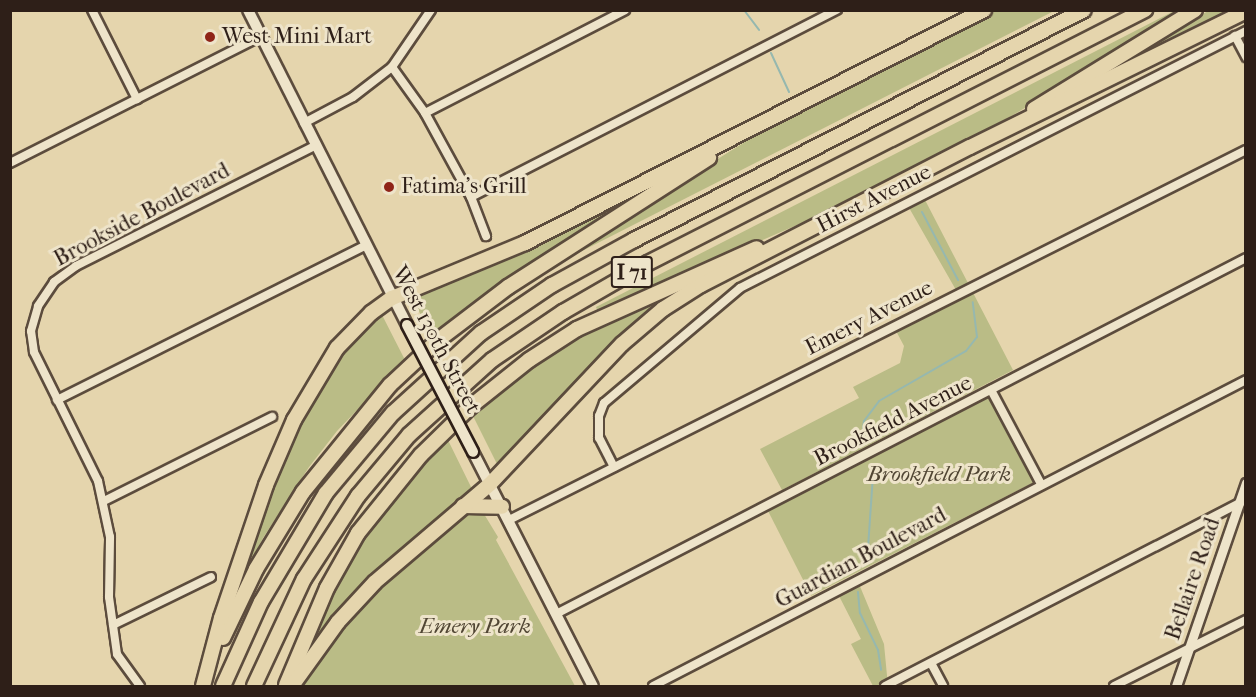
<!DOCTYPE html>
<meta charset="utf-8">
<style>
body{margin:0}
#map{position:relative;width:1256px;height:697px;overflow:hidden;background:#e5d5ad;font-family:"IM FELL French Canon",serif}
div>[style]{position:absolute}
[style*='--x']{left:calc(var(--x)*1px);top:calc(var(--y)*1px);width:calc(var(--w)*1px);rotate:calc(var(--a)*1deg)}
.green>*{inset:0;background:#babc86;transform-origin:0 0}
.stream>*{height:2px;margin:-1px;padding:0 1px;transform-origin:1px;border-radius:1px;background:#96b8af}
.roads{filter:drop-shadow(2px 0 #5c4c3d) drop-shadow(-2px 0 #5c4c3d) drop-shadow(0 2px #5c4c3d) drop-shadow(0 -2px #5c4c3d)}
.minor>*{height:8px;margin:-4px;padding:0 4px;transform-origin:4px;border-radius:4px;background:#eee4ca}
.tertiary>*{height:9px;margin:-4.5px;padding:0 4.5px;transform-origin:4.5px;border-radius:4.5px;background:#eee4ca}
.secondary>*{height:10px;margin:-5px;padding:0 5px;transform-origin:5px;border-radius:5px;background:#eee4ca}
.motorway>*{height:14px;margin:-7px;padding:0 7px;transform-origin:7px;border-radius:7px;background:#e5d5ad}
.bridges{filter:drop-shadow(2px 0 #2e1f18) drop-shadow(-2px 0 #2e1f18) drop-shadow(0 2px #2e1f18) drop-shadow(0 -2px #2e1f18)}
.secondary-bridge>*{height:10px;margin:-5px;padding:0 5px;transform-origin:5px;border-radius:5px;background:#eee4ca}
.dots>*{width:16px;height:16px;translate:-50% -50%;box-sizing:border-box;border:3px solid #eee4ca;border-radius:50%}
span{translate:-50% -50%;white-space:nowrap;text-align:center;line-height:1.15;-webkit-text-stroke:6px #eee4ca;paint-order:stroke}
.shield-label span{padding:2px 4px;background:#eee4ca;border:2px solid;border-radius:4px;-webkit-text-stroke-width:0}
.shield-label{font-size:21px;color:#2e1f18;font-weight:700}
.poi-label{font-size:22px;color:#2e1f18}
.left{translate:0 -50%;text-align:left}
.street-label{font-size:22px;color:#2e1f18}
.park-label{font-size:22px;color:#514634;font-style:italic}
.frame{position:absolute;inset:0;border:12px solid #2e1f18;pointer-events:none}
</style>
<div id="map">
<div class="green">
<i style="clip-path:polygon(996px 11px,1054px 11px,580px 252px,577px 247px,772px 125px)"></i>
<i style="clip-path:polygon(1174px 11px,1186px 11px,978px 136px,922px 165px,836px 208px,648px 290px,598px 312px,596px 307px)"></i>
<i style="clip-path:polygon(1208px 11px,1235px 11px,1108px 74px,1105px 72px)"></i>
<i style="clip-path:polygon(650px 183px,652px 186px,496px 287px,431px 339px,412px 295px,527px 252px)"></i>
<i style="clip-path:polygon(924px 198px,1013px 370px,782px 490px,760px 449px,859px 398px,853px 387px,900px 363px,904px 346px,895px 329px,960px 297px,908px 206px)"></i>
<i style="clip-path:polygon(727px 265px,616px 343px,506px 460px,497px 464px,471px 412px,566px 341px)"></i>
<i style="clip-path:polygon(380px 311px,405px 360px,337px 431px,309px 467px,263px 538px,236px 591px,262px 511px,300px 414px,347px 343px)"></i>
<i style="left:989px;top:394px;width:99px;height:250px;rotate:63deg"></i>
<i style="clip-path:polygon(446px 436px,472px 489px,361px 587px,313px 647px,309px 644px,334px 584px,374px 520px)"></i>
<i style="clip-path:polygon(475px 510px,484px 514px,498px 537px,496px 540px,575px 686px,301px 686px,358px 609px,463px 514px)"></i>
<i style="clip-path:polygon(859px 584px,884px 644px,888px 686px,873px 686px,851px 644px,861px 639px,838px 594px)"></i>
</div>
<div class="stream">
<i style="--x:744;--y:10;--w:25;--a:53"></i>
<i style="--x:771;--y:53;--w:43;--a:65.2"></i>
<i style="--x:922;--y:212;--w:77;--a:62.1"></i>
<i style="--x:862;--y:439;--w:18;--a:-84"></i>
<i style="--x:864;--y:421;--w:25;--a:-53"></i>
<i style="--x:879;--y:401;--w:100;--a:-29.9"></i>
<i style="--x:966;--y:351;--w:18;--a:-52"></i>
<i style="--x:977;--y:337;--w:35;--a:-97"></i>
<i style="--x:868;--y:548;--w:74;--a:-86.1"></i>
<i style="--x:858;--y:592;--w:21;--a:85"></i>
<i style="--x:860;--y:613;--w:41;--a:64.1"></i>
<i style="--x:878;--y:650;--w:20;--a:81"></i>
</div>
<div class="roads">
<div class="minor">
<i style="--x:92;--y:10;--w:100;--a:63.2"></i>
<i style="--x:1235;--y:36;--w:24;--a:62"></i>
<i style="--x:392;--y:67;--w:57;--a:54.3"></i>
<i style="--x:425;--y:113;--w:96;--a:61.3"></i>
<i style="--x:471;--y:197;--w:42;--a:69"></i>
<i style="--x:425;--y:113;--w:225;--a:-27.2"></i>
<i style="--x:304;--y:123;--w:55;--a:-28"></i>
<i style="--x:353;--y:97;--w:49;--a:-37.6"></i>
<i style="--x:392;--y:67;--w:69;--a:-55.6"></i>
<i style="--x:10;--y:163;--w:281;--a:-26.8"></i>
<i style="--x:471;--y:197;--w:411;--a:-27.1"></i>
<i style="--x:991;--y:390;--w:106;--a:62"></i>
<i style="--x:57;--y:400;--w:343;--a:-26.6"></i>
<i style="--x:614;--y:467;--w:33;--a:-117"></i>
<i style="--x:599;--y:438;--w:22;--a:-90"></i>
<i style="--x:599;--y:416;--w:14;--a:-69"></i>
<i style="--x:604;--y:403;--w:178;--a:-40.2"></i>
<i style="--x:740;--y:288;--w:568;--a:-26.93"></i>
<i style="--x:104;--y:501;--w:188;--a:-26.6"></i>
<i style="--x:509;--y:520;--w:825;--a:-26.66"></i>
<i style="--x:556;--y:614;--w:776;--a:-27.29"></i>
<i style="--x:113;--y:625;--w:109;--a:-26.1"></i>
<i style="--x:931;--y:663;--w:26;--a:62"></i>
<i style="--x:140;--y:686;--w:39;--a:-126"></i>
<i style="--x:117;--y:654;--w:58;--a:-98"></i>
<i style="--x:109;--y:597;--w:60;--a:-89"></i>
<i style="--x:110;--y:537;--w:57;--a:-102.1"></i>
<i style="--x:98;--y:481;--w:144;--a:-116.4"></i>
<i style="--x:34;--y:352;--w:21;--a:-98"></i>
<i style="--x:31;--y:331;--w:26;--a:-74"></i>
<i style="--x:38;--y:306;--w:29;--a:-56"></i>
<i style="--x:54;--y:282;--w:27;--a:-36"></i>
<i style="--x:76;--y:266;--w:267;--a:-26.7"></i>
<i style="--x:653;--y:686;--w:667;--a:-27.29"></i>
<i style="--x:885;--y:686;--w:406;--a:-27.3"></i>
<i style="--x:1114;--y:686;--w:148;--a:-26.6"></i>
</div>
<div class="tertiary">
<i style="--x:1176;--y:686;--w:215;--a:-71"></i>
</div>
<div class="secondary">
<i style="--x:248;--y:10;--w:353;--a:63.2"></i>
<i style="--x:473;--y:452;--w:263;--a:62.9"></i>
</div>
<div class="motorway">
<i style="--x:1034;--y:109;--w:189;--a:-31.6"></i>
<i style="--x:463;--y:506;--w:39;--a:1"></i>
<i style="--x:223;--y:638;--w:76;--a:-64.4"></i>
<i style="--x:256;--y:569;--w:90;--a:-58.6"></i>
<i style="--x:303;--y:492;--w:138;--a:-50.9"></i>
<i style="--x:390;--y:385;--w:64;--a:-43.1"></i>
<i style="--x:437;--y:341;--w:89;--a:-37.3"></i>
<i style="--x:508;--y:287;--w:239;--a:-32.7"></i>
<i style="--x:286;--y:685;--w:105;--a:-67.1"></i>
<i style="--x:327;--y:588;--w:63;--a:-60.6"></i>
<i style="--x:358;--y:533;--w:100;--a:-51.1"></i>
<i style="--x:421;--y:455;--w:69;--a:-44.4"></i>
<i style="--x:470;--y:407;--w:75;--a:-38.5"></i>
<i style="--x:529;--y:360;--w:57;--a:-32.9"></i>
<i style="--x:577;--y:329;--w:197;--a:-24.2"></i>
<i style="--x:203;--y:686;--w:70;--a:-75.2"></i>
<i style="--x:221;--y:618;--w:140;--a:-71.3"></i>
<i style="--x:266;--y:485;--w:71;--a:-66.7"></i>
<i style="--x:294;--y:420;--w:84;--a:-59.2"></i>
<i style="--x:337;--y:348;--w:49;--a:-45.8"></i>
<i style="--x:371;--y:313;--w:26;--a:-36"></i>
<i style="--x:392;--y:298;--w:144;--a:-22.5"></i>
<i style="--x:525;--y:243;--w:515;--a:-26.91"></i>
<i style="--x:223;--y:686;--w:92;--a:-65.7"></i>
<i style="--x:261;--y:602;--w:127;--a:-59.2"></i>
<i style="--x:326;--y:493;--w:104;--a:-50.1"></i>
<i style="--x:393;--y:413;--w:119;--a:-42.3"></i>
<i style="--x:481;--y:333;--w:86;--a:-34.1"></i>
<i style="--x:552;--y:285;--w:94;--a:-28.8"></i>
<i style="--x:634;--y:240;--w:505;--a:-27.07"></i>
<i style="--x:254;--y:686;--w:118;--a:-65"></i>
<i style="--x:304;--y:579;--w:99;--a:-57"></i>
<i style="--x:358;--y:496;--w:80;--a:-50.1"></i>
<i style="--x:409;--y:435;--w:112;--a:-42.1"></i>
<i style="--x:492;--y:360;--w:86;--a:-34.1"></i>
<i style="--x:563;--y:312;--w:98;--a:-30"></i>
<i style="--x:648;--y:263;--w:558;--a:-26.98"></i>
<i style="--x:292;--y:686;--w:79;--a:-54.3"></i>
<i style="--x:338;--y:622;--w:54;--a:-47.2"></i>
<i style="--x:375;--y:582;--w:151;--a:-40.4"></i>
<i style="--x:490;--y:484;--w:192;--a:-46.7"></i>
<i style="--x:622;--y:344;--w:54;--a:-40.5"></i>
<i style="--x:663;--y:309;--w:45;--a:-32.3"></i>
<i style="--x:701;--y:285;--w:302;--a:-27.2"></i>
<i style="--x:970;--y:147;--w:308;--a:-26.2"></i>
</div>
</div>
<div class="bridges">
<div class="secondary-bridge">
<i style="--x:407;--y:325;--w:143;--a:62.5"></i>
</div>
</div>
<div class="dots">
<i style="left:210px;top:37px;background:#8f2418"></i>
<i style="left:389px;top:187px;background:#8f2418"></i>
</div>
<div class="shield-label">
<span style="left:632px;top:272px">I 71</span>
</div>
<div class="poi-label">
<span class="left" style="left:222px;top:37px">West Mini Mart</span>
<span class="left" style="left:401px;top:187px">Fatima’s Grill</span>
</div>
<div class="street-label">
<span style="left:874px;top:199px;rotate:-27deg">Hirst Avenue</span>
<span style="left:142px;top:215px;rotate:-28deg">Brookside Boulevard</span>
<span style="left:869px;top:318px;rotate:-27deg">Emery Avenue</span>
<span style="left:436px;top:340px;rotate:62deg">West 130th Street</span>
<span style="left:893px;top:421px;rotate:-27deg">Brookfield Avenue</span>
<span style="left:861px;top:558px;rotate:-28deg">Guardian Boulevard</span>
<span style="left:1193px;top:579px;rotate:-71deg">Bellaire Road</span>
</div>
<div class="park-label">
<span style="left:939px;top:475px">Brookfield Park</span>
<span style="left:475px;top:627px">Emery Park</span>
</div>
<div class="frame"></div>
</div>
